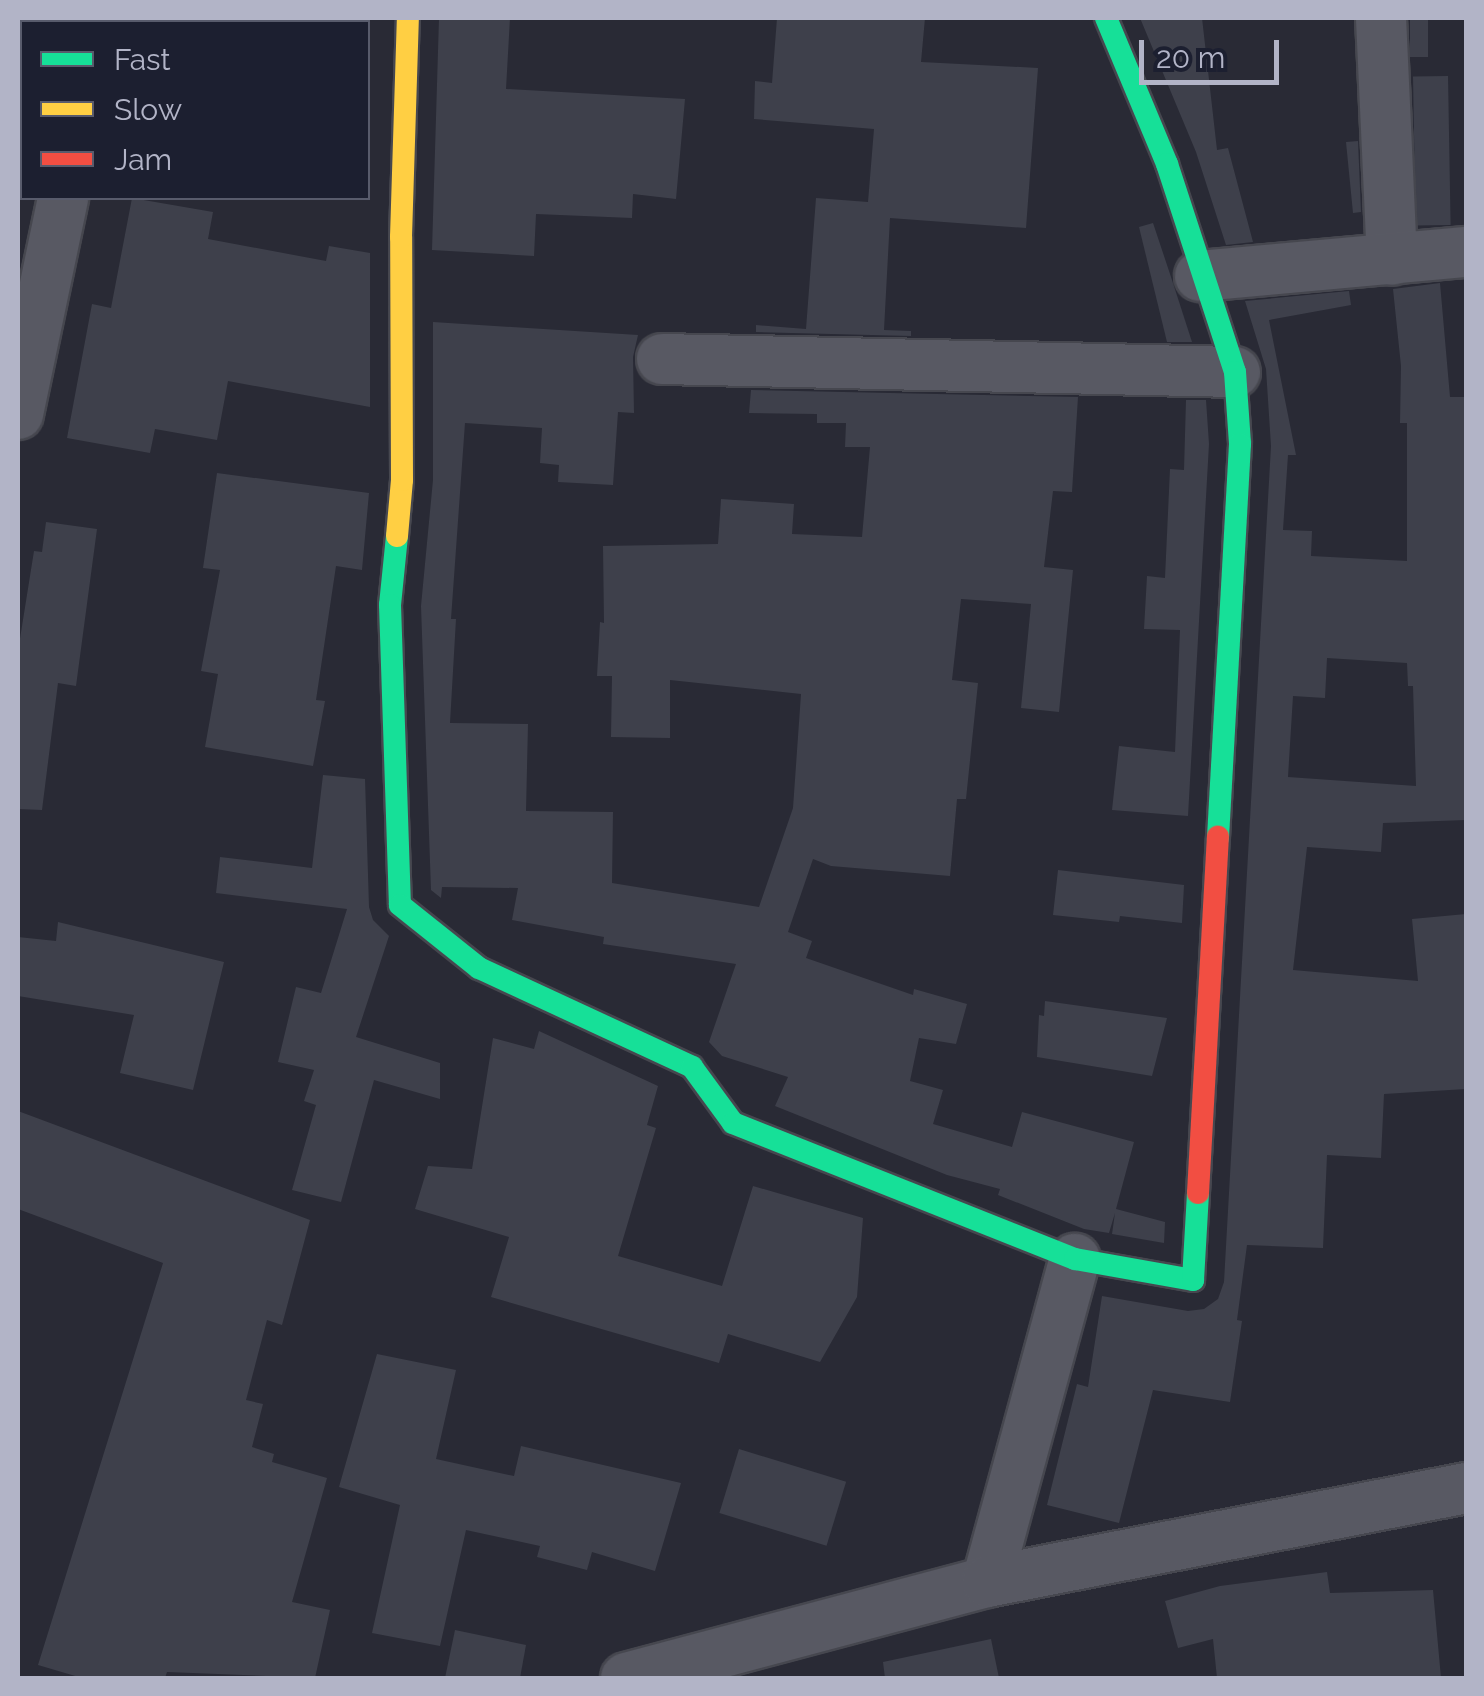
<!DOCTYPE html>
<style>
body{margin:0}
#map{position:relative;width:1484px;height:1696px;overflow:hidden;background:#292a35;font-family:Raleway,sans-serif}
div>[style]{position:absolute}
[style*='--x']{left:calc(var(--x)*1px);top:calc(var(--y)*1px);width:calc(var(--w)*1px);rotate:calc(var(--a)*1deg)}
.building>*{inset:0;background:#3e404b;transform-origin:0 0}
.roads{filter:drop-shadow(2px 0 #46474f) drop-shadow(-2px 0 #46474f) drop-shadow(0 2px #46474f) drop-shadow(0 -2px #46474f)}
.street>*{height:50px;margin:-25px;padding:0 25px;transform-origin:25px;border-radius:25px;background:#585963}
.fast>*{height:22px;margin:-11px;padding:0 11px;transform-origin:11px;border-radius:11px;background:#16e098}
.slow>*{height:22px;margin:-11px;padding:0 11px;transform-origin:11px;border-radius:11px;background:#ffcf43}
.jam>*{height:22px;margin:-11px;padding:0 11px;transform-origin:11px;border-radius:11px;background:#f24e42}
span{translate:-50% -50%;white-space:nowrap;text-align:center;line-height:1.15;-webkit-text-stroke:9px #1c1f30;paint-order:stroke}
.frame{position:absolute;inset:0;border:20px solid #b2b4c7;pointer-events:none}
.legend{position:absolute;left:20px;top:20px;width:350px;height:180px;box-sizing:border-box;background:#1c1f30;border:2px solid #585b6c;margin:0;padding:12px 18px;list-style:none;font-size:30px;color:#b2b4c7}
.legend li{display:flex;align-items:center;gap:20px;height:50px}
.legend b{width:50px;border:2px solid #585b6c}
.scale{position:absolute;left:1139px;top:40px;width:140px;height:45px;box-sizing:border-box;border:5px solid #b2b4c7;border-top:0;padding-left:12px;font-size:30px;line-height:35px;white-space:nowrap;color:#b2b4c7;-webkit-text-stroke:8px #1c1f30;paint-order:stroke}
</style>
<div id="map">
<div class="building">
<i style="clip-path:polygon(439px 18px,510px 18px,506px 89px,685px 99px,676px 199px,633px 194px,632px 218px,536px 214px,534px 256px,432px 250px)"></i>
<i style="clip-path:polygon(777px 18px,925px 18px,921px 62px,1038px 68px,1026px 228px,890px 218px,884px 330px,911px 331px,911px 336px,756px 332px,756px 325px,806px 329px,816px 198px,868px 202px,874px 129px,754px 119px,755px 81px,772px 83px)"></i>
<i style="clip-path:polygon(1140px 18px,1202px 18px,1217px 150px,1228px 148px,1253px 242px,1226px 245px,1196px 152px)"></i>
<i style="left:1410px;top:18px;width:18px;height:39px"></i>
<i style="left:1448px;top:76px;width:149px;height:35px;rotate:89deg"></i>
<i style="clip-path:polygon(1358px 141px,1361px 212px,1353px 213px,1346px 142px)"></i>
<i style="clip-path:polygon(132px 198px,213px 212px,208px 239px,326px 261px,329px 246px,370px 253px,370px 407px,228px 381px,217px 440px,155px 429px,150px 453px,67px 438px,92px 304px,111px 308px)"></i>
<i style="clip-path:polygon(1153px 223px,1172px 280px,1192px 342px,1167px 342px,1139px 227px)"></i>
<i style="clip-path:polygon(evenodd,1440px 283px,1450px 397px,1466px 397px,1466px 820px,1383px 823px,1381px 852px,1307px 847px,1293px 970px,1418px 981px,1412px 919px,1466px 914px,1466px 1089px,1384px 1094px,1381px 1158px,1327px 1155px,1323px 1248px,1247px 1245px,1237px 1320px,1242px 1321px,1230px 1402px,1153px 1390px,1119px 1523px,1047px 1505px,1077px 1384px,1088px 1387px,1102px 1296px,1188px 1311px,1204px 1309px,1218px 1299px,1224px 1282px,1271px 446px,1266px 369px,1245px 301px,1349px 291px,1351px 305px,1269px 320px,1296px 455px,1288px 455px,1283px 530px,1312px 531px,1311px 556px,1407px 561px,1407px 423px,1400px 423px,1401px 366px,1393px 289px,1440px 283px,1327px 658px,1407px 663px,1408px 686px,1413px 686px,1416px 786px,1288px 777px,1293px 696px,1325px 698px,1327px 658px)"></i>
<i style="clip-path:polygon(433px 322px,638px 335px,633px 357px,634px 413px,618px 412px,613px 485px,558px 482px,559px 465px,540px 463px,542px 428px,465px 423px,451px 619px,456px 619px,450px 723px,528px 724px,526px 811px,613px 812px,612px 883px,759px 907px,793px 808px,801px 694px,670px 680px,670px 738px,611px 737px,612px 676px,597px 676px,600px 622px,604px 623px,603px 546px,718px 544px,721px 499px,794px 504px,792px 534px,862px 537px,870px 447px,845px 447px,846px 423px,817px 423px,817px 414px,749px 413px,751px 390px,1078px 397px,1072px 492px,1053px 491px,1044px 567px,1073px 570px,1059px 712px,1021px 708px,1031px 604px,961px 599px,952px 680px,978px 683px,966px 799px,957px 799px,950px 876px,831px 866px,813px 859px,788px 932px,812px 941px,806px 958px,913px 995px,914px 989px,967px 1004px,956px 1044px,919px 1038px,910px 1081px,943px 1090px,933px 1124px,1012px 1147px,1022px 1112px,1134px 1142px,1116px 1209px,1165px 1222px,1164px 1243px,1112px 1234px,1115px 1213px,1109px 1233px,1084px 1229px,998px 1195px,1000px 1189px,947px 1175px,775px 1106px,788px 1077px,722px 1056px,709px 1042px,736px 964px,603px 944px,604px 937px,512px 920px,518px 888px,442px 887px,441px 898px,431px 890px,421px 606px,433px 480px)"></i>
<i style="clip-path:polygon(1186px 400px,1206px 400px,1209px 444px,1188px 816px,1112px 810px,1119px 746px,1175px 752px,1180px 630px,1144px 629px,1147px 576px,1165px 578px,1170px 469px,1184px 470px)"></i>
<i style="clip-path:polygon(217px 473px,369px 493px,362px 570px,336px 566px,316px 700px,325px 701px,313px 766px,205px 747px,218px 674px,201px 671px,220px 570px,203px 568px)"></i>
<i style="clip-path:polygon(46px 522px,97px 529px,76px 686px,58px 683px,42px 810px,18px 809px,18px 651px,34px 551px,42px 552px)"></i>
<i style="clip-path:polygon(323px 775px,365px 779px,369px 907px,373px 920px,389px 936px,356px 1037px,440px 1063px,440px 1099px,374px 1080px,341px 1202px,292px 1190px,316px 1105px,304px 1101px,314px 1070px,278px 1062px,296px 987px,321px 993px,347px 909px,216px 893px,220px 857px,312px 868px)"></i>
<i style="clip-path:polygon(1058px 870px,1184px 885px,1182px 923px,1120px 916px,1119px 922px,1053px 915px)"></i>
<i style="clip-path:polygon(58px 922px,224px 962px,193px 1090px,120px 1073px,134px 1015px,18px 996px,18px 937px,56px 941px)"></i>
<i style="clip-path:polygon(1045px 1001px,1167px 1018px,1152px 1076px,1037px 1057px,1039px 1015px,1044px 1016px)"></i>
<i style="clip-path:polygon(539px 1031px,658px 1086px,647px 1125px,656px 1128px,618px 1256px,722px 1286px,753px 1186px,863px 1218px,857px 1297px,820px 1362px,728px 1334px,719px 1363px,491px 1297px,509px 1237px,415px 1209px,428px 1166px,472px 1169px,493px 1038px,534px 1049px)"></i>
<i style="clip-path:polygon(18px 1111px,310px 1220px,282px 1325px,267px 1320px,246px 1400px,263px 1404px,252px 1447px,274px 1454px,272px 1462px,327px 1478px,292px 1602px,330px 1610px,315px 1678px,167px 1672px,165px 1678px,82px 1678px,38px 1665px,163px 1263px,18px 1209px)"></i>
<i style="clip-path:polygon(377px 1354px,456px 1370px,436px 1459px,514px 1476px,521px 1446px,681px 1483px,655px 1571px,592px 1552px,587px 1570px,537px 1557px,540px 1546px,466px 1530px,440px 1646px,372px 1633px,400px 1505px,339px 1487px)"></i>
<i style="left:739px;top:1449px;width:112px;height:67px;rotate:17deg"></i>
<i style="clip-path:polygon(1327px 1572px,1330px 1593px,1433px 1590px,1441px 1678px,1217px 1678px,1213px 1639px,1178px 1648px,1165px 1601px,1220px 1586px)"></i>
<i style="clip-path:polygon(455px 1630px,526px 1645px,520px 1678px,445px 1678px)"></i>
<i style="clip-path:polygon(991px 1639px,999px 1678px,885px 1678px,883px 1662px)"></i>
</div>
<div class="roads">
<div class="street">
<i style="--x:1381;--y:18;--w:242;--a:87.4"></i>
<i style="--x:99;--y:22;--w:4;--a:-76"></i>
<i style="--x:1200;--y:276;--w:267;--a:-5.2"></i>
<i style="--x:662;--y:359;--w:573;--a:1.3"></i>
<i style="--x:18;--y:414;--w:221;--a:-78.2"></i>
<i style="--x:987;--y:1582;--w:335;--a:-74.8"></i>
<i style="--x:626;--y:1678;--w:374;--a:-14.9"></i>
<i style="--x:987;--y:1582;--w:488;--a:-11.1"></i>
</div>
<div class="fast">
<i style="--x:1106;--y:18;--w:158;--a:67.3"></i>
<i style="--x:1167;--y:164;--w:219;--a:71.9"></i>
<i style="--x:1235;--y:372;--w:72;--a:86"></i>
<i style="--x:1240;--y:444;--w:394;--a:93.2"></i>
<i style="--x:397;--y:536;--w:69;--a:95.8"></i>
<i style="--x:390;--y:605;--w:300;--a:88.1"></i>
<i style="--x:400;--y:905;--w:101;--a:38.6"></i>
<i style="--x:479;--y:968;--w:235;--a:24.9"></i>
<i style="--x:692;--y:1067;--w:69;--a:53.8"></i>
<i style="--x:733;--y:1123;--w:368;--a:21.7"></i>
<i style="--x:1075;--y:1259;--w:120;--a:10.1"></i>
<i style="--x:1193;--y:1280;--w:87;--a:-86.7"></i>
</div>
<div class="slow">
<i style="--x:397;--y:536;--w:56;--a:-84.9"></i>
<i style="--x:402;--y:480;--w:243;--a:-90.2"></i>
<i style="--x:401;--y:237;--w:219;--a:-88.2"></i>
</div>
<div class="jam">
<i style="--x:1198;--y:1193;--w:357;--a:-86.8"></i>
</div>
</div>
<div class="frame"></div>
<ul class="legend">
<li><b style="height:12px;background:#16e098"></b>Fast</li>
<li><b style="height:12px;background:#ffcf43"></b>Slow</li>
<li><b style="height:12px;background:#f24e42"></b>Jam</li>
</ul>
<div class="scale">20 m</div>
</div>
